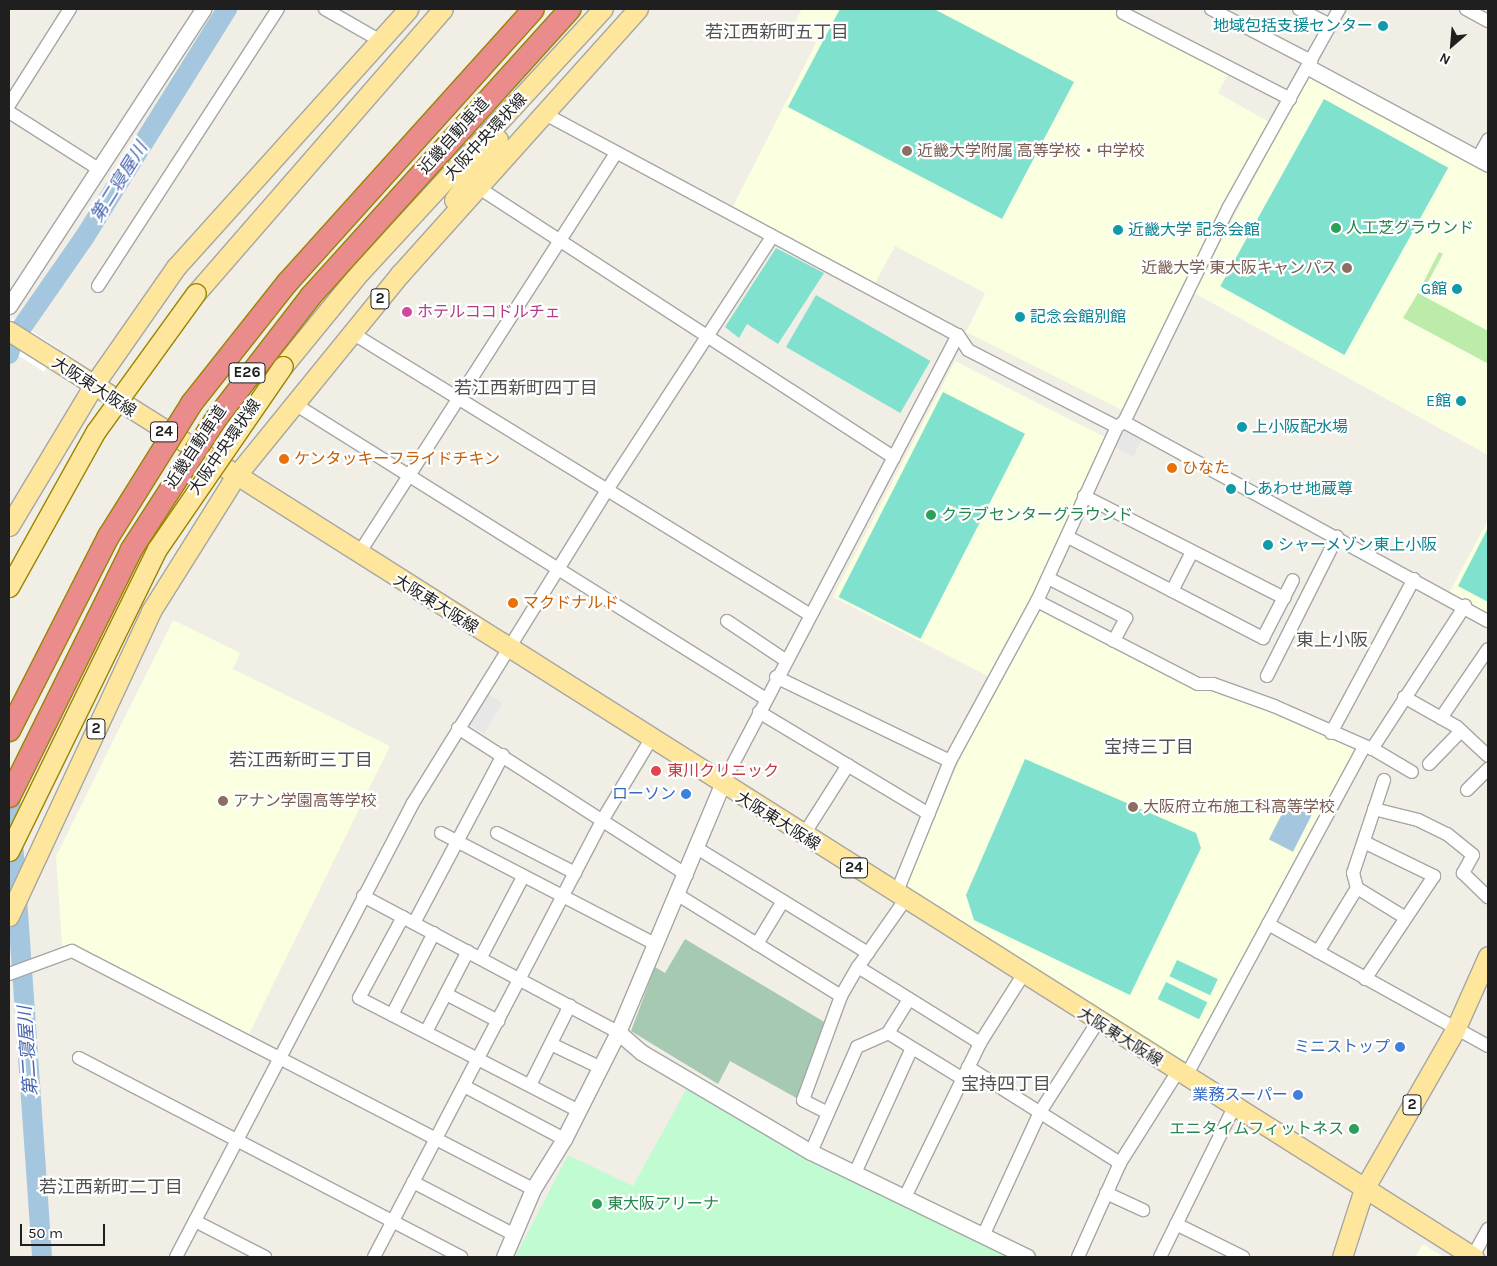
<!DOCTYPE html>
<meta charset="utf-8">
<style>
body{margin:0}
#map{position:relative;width:1497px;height:1266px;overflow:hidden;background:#f0eee5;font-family:Karla,"Noto Sans JP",sans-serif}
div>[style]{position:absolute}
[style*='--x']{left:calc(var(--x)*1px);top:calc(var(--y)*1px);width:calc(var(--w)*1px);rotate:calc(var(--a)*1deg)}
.education>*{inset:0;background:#f9ffdf}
.grass>*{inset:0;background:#bdebaa}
.cemetery>*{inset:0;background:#a6c9b2}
.park>*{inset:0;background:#c1fbd1}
.pitch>*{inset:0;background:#81e1cf;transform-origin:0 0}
.parking>*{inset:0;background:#e7e7e7;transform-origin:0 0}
.water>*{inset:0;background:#a4c6df;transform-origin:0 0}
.pier>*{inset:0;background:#fff}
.river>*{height:20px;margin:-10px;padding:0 10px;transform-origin:10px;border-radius:10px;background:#a4c6df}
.roads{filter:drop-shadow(1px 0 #a6a6a6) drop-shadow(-1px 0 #a6a6a6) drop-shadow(0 1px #a6a6a6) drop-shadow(0 -1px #a6a6a6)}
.minor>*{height:12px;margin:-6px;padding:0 6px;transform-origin:6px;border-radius:6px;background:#fff}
.tertiary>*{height:15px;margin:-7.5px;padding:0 7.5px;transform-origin:7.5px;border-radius:7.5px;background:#fff}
.primary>*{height:19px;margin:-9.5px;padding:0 9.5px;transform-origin:9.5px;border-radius:9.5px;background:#fee79c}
.bridges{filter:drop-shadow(1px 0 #9a8500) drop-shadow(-1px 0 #9a8500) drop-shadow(0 1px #9a8500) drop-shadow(0 -1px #9a8500)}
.primary-bridge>*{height:19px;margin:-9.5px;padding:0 9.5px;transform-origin:9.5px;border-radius:9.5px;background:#fee79c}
.motorway-bridge>*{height:21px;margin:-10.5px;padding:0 10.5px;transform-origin:10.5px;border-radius:10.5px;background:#e98c8b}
.dots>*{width:14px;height:14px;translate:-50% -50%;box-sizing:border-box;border:2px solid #fff;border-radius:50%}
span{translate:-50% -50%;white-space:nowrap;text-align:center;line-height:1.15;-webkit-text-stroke:4.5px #fff;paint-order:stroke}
.shield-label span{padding:1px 4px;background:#fff;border:1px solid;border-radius:4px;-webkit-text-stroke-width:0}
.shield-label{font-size:15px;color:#1f1f1f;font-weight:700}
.culture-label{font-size:16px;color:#0d838f}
.right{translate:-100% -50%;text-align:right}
.left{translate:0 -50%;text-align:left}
.street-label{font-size:16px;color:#1f1f1f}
.education-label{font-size:16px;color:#785e54}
.leisure-label{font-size:16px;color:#27864d}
.hotel-label{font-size:16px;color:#b23c85}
.food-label{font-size:16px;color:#c56008}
.health-label{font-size:16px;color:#be3a42}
.shop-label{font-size:16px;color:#366cbe}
.neighbourhood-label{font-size:18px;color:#525252}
.water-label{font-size:18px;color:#4968b1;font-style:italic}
.frame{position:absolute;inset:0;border:10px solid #1f1f1f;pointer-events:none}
.north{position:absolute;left:1427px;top:20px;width:50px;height:50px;-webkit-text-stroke:4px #fff;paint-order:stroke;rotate:207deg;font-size:14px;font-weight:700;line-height:20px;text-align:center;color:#1f1f1f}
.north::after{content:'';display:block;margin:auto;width:18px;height:22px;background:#1f1f1f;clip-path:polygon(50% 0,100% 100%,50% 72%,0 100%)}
.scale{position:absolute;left:20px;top:1224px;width:85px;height:22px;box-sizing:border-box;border:2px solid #1f1f1f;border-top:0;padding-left:6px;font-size:15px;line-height:18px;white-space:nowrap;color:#1f1f1f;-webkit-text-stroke:4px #fff;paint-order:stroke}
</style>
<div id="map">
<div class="education">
<i style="clip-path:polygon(802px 9px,1119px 9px,1117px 14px,1230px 71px,1218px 93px,1269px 122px,1122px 410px,966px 332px,985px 293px,895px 246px,874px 285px,730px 212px,816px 43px,791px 29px)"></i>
<i style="clip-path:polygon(1308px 75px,1488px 171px,1488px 455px,1194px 293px)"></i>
<i style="clip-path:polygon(955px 361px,1107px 438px,1034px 598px,990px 677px,833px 597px)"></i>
<i style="clip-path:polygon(1488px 520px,1488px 617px,1449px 593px)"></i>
<i style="clip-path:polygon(1041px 607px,1359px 750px,1189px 1064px,909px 890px,907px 884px,975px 723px)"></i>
<i style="clip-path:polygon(173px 620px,240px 653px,233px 669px,390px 746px,249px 1034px,62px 945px,56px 856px)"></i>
<i style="clip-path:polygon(1423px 1244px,1444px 1257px,1415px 1257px)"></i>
</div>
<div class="grass">
<i style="clip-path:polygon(1439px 252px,1443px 254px,1422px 293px,1419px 291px)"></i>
<i style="clip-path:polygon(1418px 293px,1488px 331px,1487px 363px,1403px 318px)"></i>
</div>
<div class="cemetery">
<i style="clip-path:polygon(685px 939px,826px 1023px,800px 1100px,730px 1061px,718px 1084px,631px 1031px,655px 967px,665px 973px)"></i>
</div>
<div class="park">
<i style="clip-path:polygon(687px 1088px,804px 1153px,1015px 1257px,515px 1257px,568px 1155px,633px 1186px)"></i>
</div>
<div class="pitch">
<i style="clip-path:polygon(840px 9px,934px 9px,1074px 82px,1002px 219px,788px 107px)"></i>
<i style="left:1324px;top:99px;width:142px;height:214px;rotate:29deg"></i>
<i style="clip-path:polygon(776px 248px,824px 273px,778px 344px,747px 324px,739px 338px,725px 327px)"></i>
<i style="left:816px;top:295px;width:132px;height:60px;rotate:30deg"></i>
<i style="left:943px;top:392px;width:92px;height:230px;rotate:27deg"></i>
<i style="clip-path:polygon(1488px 528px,1488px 602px,1458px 586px)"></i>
<i style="clip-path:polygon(1025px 759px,1196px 833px,1201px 848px,1130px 995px,974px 920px,966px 895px)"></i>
<i style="left:1177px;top:960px;width:45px;height:18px;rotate:25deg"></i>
<i style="left:1166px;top:982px;width:46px;height:19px;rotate:26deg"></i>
</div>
<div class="parking">
<i style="left:1124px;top:429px;width:21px;height:20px;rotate:28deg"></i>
<i style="left:488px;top:694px;width:17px;height:36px;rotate:31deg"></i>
</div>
<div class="water">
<i style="left:1288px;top:802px;width:27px;height:42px;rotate:27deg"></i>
</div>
<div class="pier">
<i style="clip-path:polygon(12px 318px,59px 349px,44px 372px,9px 349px)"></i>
</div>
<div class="river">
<i style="--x:9;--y:354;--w:15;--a:-74"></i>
<i style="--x:13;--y:340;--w:124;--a:-55.2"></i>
<i style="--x:84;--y:238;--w:270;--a:-58"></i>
<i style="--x:9;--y:784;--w:474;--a:86"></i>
</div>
<div class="roads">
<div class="minor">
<i style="--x:325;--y:9;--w:62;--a:29.9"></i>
<i style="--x:1211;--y:9;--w:113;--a:27.5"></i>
<i style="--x:1299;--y:9;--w:35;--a:27"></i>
<i style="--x:1466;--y:9;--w:25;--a:29"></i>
<i style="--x:1123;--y:13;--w:188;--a:27.2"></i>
<i style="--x:9;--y:105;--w:114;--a:-57.6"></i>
<i style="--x:9;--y:112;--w:108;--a:32.5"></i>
<i style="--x:545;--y:114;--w:468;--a:28.2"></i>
<i style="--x:958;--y:335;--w:18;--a:56"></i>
<i style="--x:968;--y:350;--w:168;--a:27.3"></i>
<i style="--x:1117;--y:427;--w:9;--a:-36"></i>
<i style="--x:1124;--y:422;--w:239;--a:-64"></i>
<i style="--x:1229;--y:207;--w:227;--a:-60.9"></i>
<i style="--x:1478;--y:158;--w:21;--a:-61"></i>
<i style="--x:479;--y:188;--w:495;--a:33"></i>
<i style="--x:98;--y:286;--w:330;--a:-57"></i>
<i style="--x:352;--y:333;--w:536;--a:31.59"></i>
<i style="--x:293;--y:403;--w:558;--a:32.04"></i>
<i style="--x:1124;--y:422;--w:415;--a:28.7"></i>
<i style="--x:1084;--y:496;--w:225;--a:27"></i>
<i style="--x:1068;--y:537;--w:220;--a:27.4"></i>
<i style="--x:1263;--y:638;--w:65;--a:-62.7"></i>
<i style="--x:358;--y:555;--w:475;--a:-57.3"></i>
<i style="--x:1048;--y:578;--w:88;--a:27.1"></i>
<i style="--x:1126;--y:618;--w:26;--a:118"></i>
<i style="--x:1172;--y:591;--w:44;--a:-62.9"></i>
<i style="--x:1037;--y:601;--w:181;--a:27.3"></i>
<i style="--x:1198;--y:684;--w:15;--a:0"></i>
<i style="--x:1213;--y:684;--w:65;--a:19.8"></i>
<i style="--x:1274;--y:706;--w:107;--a:23.7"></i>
<i style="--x:1372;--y:749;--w:171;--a:-57"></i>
<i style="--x:727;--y:621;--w:70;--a:33.9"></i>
<i style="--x:1267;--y:676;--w:156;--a:-63.3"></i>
<i style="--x:776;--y:677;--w:193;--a:25.8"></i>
<i style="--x:1404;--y:697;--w:61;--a:29.5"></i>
<i style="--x:1457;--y:727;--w:42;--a:43.1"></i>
<i style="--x:759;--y:712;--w:198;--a:31"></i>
<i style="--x:1441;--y:718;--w:83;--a:-55.7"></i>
<i style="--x:458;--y:728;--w:272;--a:32.7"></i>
<i style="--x:1331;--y:733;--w:175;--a:-61.7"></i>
<i style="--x:1373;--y:749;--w:45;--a:30.5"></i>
<i style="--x:1429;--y:764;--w:46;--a:-45.9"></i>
<i style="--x:1384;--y:780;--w:98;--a:108.4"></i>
<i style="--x:1353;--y:873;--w:16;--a:75"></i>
<i style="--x:1357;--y:888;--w:57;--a:31.5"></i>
<i style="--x:722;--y:785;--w:508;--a:-62.33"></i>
<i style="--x:1467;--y:790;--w:30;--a:-45"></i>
<i style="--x:1374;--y:809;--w:45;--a:14"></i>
<i style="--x:1418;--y:820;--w:32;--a:26"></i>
<i style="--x:1447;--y:834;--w:33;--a:39"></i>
<i style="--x:1473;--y:855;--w:21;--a:119"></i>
<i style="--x:1463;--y:873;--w:35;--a:44"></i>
<i style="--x:441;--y:833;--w:239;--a:27.4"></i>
<i style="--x:497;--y:833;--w:88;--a:27.1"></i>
<i style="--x:803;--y:836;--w:84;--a:-57.6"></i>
<i style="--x:1364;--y:842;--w:78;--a:25.9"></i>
<i style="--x:1434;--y:876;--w:124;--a:123.8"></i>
<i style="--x:695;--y:847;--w:203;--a:31.5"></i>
<i style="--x:896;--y:894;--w:144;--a:-67.9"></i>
<i style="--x:950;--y:761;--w:182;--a:-61.5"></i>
<i style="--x:1037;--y:601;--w:192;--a:-65.3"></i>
<i style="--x:678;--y:895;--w:192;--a:31.8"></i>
<i style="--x:363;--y:896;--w:289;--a:28.1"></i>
<i style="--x:905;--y:900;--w:82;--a:125"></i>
<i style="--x:858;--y:967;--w:144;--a:31.9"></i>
<i style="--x:403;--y:917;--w:92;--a:118.5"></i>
<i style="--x:359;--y:998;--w:247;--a:27.2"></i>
<i style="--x:414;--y:923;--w:190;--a:-62.1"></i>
<i style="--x:1268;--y:924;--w:252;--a:29"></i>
<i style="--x:757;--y:944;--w:50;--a:-58.8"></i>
<i style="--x:1318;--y:952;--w:75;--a:-58.6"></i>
<i style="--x:481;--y:957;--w:90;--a:-62.3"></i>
<i style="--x:9;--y:974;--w:67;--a:-20.1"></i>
<i style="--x:72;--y:951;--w:519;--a:27.31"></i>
<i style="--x:446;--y:994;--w:59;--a:27.4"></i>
<i style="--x:392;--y:1015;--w:92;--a:-62.9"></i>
<i style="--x:426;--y:1032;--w:91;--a:-62.6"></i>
<i style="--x:888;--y:1033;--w:88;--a:31.5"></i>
<i style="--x:551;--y:1044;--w:55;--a:25.6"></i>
<i style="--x:79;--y:1058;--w:431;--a:27.5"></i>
<i style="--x:968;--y:1067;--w:180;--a:32.3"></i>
<i style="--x:1185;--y:1078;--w:374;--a:-61.6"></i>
<i style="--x:530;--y:1085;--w:89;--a:-63.4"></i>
<i style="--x:464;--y:1086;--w:113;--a:27.9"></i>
<i style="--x:828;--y:1113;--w:28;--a:-153"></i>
<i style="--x:803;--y:1100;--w:111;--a:-69.9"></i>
<i style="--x:841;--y:996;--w:34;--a:-60"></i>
<i style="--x:811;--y:1152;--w:115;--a:-66.3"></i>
<i style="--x:857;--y:1047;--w:34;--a:-24"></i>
<i style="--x:888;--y:1033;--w:40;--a:-58"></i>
<i style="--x:855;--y:1173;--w:137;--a:-65.5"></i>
<i style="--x:413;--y:1182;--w:115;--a:27.5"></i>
<i style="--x:1106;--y:1193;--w:41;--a:24.7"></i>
<i style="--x:905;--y:1197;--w:171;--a:-64"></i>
<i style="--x:980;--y:1043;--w:80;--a:-57.7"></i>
<i style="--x:195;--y:1221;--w:79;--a:27.2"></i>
<i style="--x:1176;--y:1224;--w:75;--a:26.2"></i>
<i style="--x:983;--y:1236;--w:136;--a:-65.3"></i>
<i style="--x:1040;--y:1112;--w:106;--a:-57.4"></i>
<i style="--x:1473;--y:1256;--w:31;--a:-61"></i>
<i style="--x:176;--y:1257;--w:512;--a:-62.43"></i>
<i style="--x:413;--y:803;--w:368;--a:-58.2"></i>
<i style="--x:607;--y:490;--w:302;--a:-56.9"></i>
<i style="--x:374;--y:1257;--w:494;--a:-62.4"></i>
<i style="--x:603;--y:819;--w:93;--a:-59"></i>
<i style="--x:1078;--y:1257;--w:103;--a:-65.9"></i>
<i style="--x:1120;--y:1163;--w:107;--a:-57.7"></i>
<i style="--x:1160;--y:1257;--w:165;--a:-63.7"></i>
</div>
<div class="tertiary">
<i style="--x:1308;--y:67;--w:204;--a:28.3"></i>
<i style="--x:9;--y:306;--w:355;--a:-56.8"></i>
<i style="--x:618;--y:1032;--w:30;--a:41"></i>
<i style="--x:641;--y:1052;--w:197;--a:30.5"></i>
<i style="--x:811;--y:1152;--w:240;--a:25.9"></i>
<i style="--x:504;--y:1257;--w:74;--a:-66.9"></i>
<i style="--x:533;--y:1189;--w:59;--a:-58.2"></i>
<i style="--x:564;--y:1139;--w:120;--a:-63.2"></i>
<i style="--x:618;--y:1032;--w:268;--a:-67.2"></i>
</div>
<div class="primary">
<i style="--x:454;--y:200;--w:75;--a:-54.2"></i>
<i style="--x:196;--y:293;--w:376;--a:-49"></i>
<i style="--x:9;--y:331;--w:1733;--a:32.3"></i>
<i style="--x:283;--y:366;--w:122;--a:-50.7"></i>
<i style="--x:360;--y:272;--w:358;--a:-47.3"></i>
<i style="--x:9;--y:526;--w:163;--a:-59"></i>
<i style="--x:93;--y:386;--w:145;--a:-55.1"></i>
<i style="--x:176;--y:267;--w:347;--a:-48"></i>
<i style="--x:9;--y:916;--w:336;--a:-65"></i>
<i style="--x:151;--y:611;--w:158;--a:-57.9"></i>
<i style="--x:235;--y:477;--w:262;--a:-50.9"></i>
<i style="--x:400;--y:274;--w:356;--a:-48.1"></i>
<i style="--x:1342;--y:1257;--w:71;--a:-72.1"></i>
<i style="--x:1364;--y:1189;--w:183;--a:-60.2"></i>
<i style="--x:1455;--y:1030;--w:81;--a:-66"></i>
</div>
</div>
<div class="bridges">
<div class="primary-bridge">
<i style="--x:9;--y:587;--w:179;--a:-60.9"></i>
<i style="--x:96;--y:431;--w:170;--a:-54.1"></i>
<i style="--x:9;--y:851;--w:336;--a:-63.9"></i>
<i style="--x:157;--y:549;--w:222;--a:-55.5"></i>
</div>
<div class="motorway-bridge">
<i style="--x:9;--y:730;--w:218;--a:-63"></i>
<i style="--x:108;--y:536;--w:157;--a:-58"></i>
<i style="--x:191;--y:403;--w:154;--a:-51.6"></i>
<i style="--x:287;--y:282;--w:367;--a:-48"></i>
<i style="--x:9;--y:796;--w:275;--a:-63.7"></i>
<i style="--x:131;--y:549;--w:155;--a:-57.1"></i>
<i style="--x:215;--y:419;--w:155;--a:-52.3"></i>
<i style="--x:310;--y:296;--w:387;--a:-47.9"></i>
</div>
</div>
<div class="dots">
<i style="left:1383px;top:26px;background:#0f9aa8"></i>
<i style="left:907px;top:151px;background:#8d6e63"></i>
<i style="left:1336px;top:228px;background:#2e9e5b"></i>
<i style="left:1118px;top:230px;background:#0f9aa8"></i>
<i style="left:1347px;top:268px;background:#8d6e63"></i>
<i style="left:1457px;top:289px;background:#0f9aa8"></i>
<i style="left:407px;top:312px;background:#d1479c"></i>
<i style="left:1020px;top:317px;background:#0f9aa8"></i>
<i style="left:1461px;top:401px;background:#0f9aa8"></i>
<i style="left:1242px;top:427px;background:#0f9aa8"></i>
<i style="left:284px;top:459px;background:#e8710a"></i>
<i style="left:1172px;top:468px;background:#e8710a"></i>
<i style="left:1231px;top:489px;background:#0f9aa8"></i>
<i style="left:931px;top:515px;background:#2e9e5b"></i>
<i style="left:1268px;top:545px;background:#0f9aa8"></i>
<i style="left:513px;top:603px;background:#e8710a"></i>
<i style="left:656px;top:771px;background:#e0444e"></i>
<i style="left:686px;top:794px;background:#3f7fe0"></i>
<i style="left:223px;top:801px;background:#8d6e63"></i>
<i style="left:1133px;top:807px;background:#8d6e63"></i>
<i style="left:1400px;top:1047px;background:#3f7fe0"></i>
<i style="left:1298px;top:1095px;background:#3f7fe0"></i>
<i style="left:1354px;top:1129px;background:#2e9e5b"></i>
<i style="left:597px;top:1204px;background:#2e9e5b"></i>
</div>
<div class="shield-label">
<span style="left:380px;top:299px">2</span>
<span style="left:247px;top:373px">E26</span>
<span style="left:164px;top:432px">24</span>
<span style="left:96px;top:729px">2</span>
<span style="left:854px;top:868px">24</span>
<span style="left:1412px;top:1105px">2</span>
</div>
<div class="culture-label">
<span class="right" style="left:1373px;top:26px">地域包括支援センター</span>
<span class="left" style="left:1128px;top:230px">近畿大学 記念会館</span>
<span class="right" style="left:1447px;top:289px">G館</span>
<span class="left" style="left:1030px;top:317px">記念会館別館</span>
<span class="right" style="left:1451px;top:401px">E館</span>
<span class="left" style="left:1252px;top:427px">上小阪配水場</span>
<span class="left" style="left:1241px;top:489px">しあわせ地蔵尊</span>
<span class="left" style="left:1278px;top:545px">シャーメゾン東上小阪</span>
</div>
<div class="street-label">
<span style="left:454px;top:136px;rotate:-48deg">近畿自動車道</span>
<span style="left:486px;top:137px;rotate:-47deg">大阪中央環状線</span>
<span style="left:94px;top:387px;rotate:33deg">大阪東大阪線</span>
<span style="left:196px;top:447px;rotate:-56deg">近畿自動車道</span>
<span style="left:225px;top:447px;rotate:-55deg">大阪中央環状線</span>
<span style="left:436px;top:604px;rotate:32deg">大阪東大阪線</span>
<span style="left:778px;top:821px;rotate:32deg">大阪東大阪線</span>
<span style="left:1120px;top:1037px;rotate:32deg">大阪東大阪線</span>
</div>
<div class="education-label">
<span class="left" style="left:917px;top:151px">近畿大学附属 高等学校・中学校</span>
<span class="right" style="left:1337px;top:268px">近畿大学 東大阪キャンパス</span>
<span class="left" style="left:233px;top:801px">アナン学園高等学校</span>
<span class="left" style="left:1143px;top:807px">大阪府立布施工科高等学校</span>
</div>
<div class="leisure-label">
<span class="left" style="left:1346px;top:228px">人工芝グラウンド</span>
<span class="left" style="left:941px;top:515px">クラブセンターグラウンド</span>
<span class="right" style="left:1344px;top:1129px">エニタイムフィットネス</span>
<span class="left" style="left:607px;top:1204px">東大阪アリーナ</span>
</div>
<div class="hotel-label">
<span class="left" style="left:417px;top:312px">ホテルココドルチェ</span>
</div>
<div class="food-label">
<span class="left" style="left:294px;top:459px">ケンタッキーフライドチキン</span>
<span class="left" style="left:1182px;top:468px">ひなた</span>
<span class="left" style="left:523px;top:603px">マクドナルド</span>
</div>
<div class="health-label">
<span class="left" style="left:667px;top:771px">東川クリニック</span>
</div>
<div class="shop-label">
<span class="right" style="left:676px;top:794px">ローソン</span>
<span class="right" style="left:1390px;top:1047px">ミニストップ</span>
<span class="right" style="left:1288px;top:1095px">業務スーパー</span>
</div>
<div class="neighbourhood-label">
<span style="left:777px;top:32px">若江西新町五丁目</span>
<span style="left:526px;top:388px">若江西新町四丁目</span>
<span style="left:1332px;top:640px">東上小阪</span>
<span style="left:1149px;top:747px">宝持三丁目</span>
<span style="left:301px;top:760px">若江西新町三丁目</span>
<span style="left:1006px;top:1084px">宝持四丁目</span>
<span style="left:111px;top:1187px">若江西新町二丁目</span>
</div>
<div class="water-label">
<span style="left:119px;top:182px;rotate:-58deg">第二寝屋川</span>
<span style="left:28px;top:1051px;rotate:-94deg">第二寝屋川</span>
</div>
<div class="frame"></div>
<div class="north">N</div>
<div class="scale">50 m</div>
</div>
